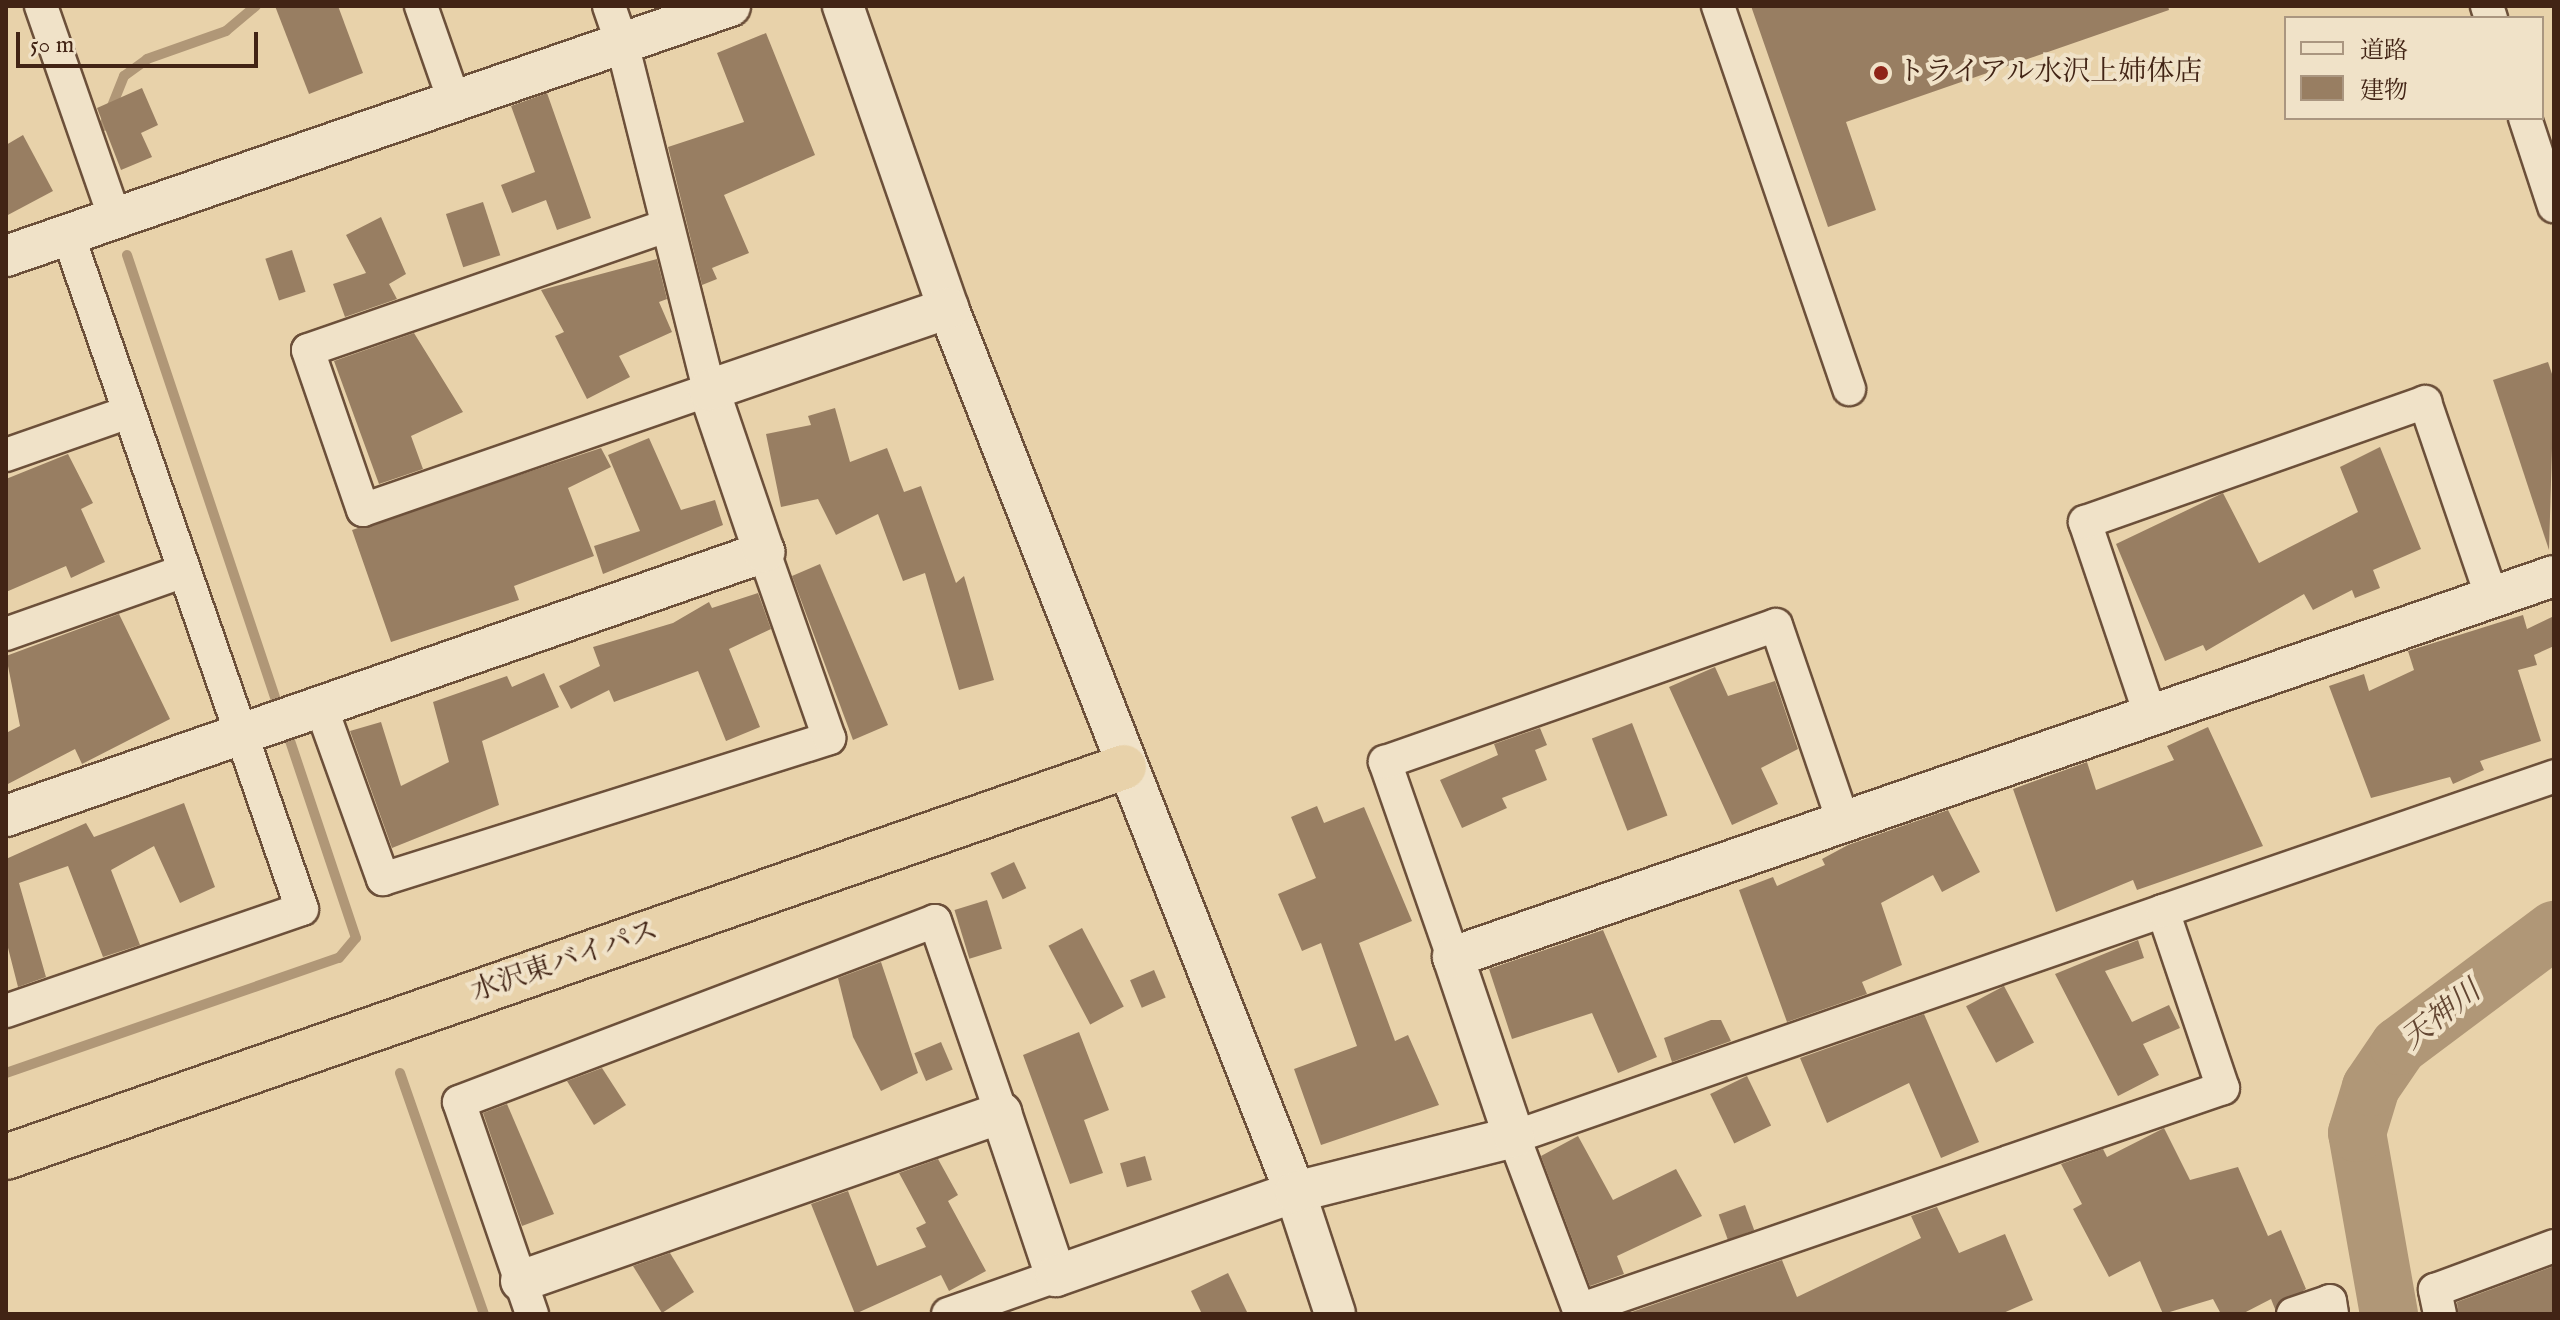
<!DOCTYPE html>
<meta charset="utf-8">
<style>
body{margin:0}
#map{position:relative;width:2560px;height:1320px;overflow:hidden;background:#e8d2aa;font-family:"IM FELL English","Noto Serif JP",serif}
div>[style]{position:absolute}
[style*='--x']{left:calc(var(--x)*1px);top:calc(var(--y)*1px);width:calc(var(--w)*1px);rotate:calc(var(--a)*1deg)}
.stream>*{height:10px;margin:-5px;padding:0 5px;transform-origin:5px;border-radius:5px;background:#b09777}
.river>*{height:58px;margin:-29px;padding:0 29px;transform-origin:29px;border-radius:29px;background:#b09777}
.building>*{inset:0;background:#987e62;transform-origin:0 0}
.roads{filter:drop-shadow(2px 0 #6c503a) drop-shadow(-2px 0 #6c503a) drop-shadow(0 2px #6c503a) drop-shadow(0 -2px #6c503a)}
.minor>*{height:32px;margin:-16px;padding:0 16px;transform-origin:16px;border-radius:16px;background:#f0e2c8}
.tertiary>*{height:40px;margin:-20px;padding:0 20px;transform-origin:20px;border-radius:20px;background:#f0e2c8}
.trunk>*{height:44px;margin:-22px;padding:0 22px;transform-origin:22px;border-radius:22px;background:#e8d2aa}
.dots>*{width:22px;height:22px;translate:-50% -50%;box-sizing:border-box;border:4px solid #f0e2c8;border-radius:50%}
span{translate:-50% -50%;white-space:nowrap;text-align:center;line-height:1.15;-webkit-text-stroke:8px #f0e2c8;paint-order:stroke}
.poi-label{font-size:28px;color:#422415}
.left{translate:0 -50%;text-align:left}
.street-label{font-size:28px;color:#422415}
.water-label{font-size:30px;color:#634632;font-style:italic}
.frame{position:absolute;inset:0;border:8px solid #422415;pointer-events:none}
.legend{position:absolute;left:2284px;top:16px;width:260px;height:104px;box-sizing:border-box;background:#f0e2c8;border:2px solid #aa9680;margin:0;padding:10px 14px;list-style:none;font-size:24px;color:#422415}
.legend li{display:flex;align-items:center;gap:16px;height:40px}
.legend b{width:40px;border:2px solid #aa9680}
.scale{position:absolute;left:16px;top:32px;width:242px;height:36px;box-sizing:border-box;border:4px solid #422415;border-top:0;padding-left:10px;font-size:24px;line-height:28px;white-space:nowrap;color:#422415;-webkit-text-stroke:6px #f0e2c8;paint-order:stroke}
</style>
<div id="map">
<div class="stream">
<i style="--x:104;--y:126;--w:54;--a:-68.2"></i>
<i style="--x:124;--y:76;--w:29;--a:-36"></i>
<i style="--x:147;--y:59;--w:84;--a:-19.5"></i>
<i style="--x:226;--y:31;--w:39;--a:-40"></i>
<i style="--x:127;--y:255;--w:481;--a:71.5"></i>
<i style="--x:6;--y:1073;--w:352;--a:-19.1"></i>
<i style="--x:339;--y:958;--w:26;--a:-50"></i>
<i style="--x:356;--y:938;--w:224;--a:-108.5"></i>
<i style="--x:400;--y:1073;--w:255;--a:70.8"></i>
</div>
<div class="river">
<i style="--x:2389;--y:1314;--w:184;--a:-100"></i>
<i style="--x:2357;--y:1133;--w:48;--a:-73.1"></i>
<i style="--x:2371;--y:1087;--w:50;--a:-55.7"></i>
<i style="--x:2399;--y:1046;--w:194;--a:-36.8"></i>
</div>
<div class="building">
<i style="clip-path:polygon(275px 6px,338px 6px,363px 73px,309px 94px)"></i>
<i style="clip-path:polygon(1751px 6px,2168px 6px,2169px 10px,1846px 122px,1876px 210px,1828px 227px)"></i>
<i style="clip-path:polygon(766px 33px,815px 155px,724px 195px,749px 253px,712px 268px,717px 279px,702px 285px,668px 147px,744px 122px,717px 53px)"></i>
<i style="clip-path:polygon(142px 88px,158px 125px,141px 133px,152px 157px,121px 170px,97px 108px)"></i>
<i style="clip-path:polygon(547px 93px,591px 218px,557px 230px,546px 200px,512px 213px,501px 185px,535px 172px,511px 106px)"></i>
<i style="clip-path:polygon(23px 135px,53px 191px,6px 216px,6px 145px)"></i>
<i style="left:483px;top:202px;width:56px;height:39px;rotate:72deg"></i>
<i style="clip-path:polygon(381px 217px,406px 274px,389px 284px,397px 299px,345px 317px,333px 284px,366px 273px,346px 235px)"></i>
<i style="left:292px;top:250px;width:44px;height:28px;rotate:72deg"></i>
<i style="clip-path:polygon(657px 259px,667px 299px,659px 302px,672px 332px,619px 356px,630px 377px,587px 399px,555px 336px,564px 332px,541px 290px)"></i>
<i style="clip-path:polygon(414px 333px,463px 412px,411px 436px,423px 469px,379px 484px,334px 361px)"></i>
<i style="clip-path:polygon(2548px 362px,2554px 380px,2549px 550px,2493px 380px)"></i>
<i style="clip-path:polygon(835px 408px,850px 462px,887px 448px,904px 492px,921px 486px,956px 583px,964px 576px,994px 680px,959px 690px,925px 573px,903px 581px,878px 514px,836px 535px,818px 499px,781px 507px,766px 434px,811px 425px,808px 416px)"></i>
<i style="clip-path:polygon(649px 438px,681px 510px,715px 500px,723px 525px,603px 574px,594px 546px,640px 531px,608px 455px)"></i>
<i style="clip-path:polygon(2380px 447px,2421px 549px,2373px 570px,2380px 588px,2355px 598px,2352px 590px,2313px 610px,2304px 594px,2206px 651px,2203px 645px,2165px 661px,2116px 544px,2223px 493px,2259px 563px,2358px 512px,2340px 467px)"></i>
<i style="clip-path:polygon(601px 448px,611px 467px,568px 488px,594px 556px,514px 586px,519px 600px,391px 642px,352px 530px)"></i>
<i style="clip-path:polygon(68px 454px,93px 503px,81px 509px,105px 562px,71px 578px,66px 566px,6px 592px,6px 479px)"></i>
<i style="clip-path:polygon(820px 564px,888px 725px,853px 740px,792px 576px)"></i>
<i style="clip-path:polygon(758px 593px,771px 629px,729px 649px,760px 727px,726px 741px,698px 671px,614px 702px,609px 690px,571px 709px,559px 686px,600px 666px,593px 647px,673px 623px,709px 602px,712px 608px)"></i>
<i style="clip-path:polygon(119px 614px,170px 719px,82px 764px,75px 749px,6px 785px,6px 733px,20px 726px,6px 656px)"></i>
<i style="clip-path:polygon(2523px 615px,2527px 629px,2554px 616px,2554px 646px,2534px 655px,2537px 665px,2518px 670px,2541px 741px,2480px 761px,2484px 770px,2453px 784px,2450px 777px,2371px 798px,2329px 686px,2364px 674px,2369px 691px,2414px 670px,2408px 651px)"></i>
<i style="clip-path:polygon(1715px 667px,1728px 696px,1775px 681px,1798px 749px,1761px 768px,1778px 804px,1732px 825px,1669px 687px)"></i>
<i style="clip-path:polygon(544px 673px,559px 707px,482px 741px,499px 805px,392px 848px,350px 731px,381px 722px,401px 786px,449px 762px,433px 702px,507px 676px,512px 687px)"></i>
<i style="left:1632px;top:723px;width:99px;height:43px;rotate:69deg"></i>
<i style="clip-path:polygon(2208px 727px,2263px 846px,2137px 890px,2133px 880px,2056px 912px,2013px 789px,2087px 762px,2096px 790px,2174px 760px,2167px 746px)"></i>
<i style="clip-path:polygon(1540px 728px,1547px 745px,1535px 750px,1547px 780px,1502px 798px,1507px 808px,1462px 828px,1440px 780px,1498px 755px,1494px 744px)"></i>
<i style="clip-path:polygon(184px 803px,215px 887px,180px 903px,154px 846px,111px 870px,140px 945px,103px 957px,68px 866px,19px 883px,46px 977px,18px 987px,6px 940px,6px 859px,86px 823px,94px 837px)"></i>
<i style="clip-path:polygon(1317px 806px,1324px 823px,1364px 807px,1412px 921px,1359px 943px,1395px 1041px,1408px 1035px,1439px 1105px,1321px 1145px,1294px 1069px,1357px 1046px,1321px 943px,1302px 951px,1278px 894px,1316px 878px,1291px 817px)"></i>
<i style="clip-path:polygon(1948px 810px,1980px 872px,1942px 892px,1933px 875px,1881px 903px,1902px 965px,1862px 982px,1867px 994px,1787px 1022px,1739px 890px,1773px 877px,1777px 886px,1825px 865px,1822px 859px,1848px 845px)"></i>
<i style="left:1014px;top:862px;width:29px;height:26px;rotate:65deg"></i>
<i style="left:987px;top:900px;width:51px;height:34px;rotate:73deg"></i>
<i style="left:1082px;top:928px;width:89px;height:38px;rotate:62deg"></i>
<i style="clip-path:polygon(1603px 930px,1657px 1057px,1618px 1073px,1592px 1013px,1512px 1039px,1489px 969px)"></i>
<i style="clip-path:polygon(2138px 940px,2144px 958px,2105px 971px,2132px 1022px,2169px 1005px,2180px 1028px,2143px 1044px,2159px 1075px,2118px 1096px,2055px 974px)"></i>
<i style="clip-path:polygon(881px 962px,918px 1073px,881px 1091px,853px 1037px,838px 978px)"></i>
<i style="left:1154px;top:970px;width:30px;height:26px;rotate:67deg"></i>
<i style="left:2004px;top:986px;width:64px;height:43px;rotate:62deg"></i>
<i style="clip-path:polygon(1924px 1014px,1979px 1142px,1941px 1158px,1909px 1083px,1827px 1123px,1800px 1058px)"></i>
<i style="clip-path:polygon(1711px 1020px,1721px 1020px,1731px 1041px,1672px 1062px,1664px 1038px)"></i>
<i style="clip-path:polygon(1079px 1032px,1109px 1110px,1084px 1120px,1103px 1173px,1070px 1184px,1023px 1055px)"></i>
<i style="left:941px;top:1042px;width:30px;height:29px;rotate:67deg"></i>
<i style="clip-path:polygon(602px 1068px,626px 1105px,594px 1125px,567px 1081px)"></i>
<i style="left:1747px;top:1076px;width:55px;height:41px;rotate:64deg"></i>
<i style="clip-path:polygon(507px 1104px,554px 1214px,522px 1226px,483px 1113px)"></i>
<i style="clip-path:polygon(2164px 1128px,2190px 1180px,2238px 1167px,2268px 1236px,2281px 1230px,2306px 1289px,2275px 1309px,2271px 1299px,2242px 1314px,2221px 1314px,2213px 1299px,2163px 1314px,2140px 1261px,2109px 1277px,2073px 1209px,2082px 1204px,2061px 1164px,2103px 1149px,2107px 1157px)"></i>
<i style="clip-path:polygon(1578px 1136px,1613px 1200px,1676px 1169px,1702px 1216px,1617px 1256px,1624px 1274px,1590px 1286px,1541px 1156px)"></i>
<i style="left:1145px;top:1156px;width:25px;height:26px;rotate:74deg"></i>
<i style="clip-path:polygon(938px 1159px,958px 1195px,948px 1201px,986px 1271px,949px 1291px,941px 1275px,855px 1314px,811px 1204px,848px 1191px,877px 1266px,926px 1247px,916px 1228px,926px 1223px,899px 1173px)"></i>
<i style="left:1745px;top:1205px;width:27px;height:28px;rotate:70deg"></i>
<i style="clip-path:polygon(1937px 1207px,1959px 1253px,2005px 1234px,2033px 1300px,2001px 1314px,1626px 1314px,1782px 1260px,1797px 1297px,1921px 1238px,1911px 1216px)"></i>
<i style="clip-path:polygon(670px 1253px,694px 1292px,662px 1313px,633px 1266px)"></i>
<i style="clip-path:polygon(2554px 1266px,2554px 1314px,2458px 1314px,2457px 1302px)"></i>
<i style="clip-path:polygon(1228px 1273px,1248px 1314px,1202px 1314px,1191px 1291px)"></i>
</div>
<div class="roads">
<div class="minor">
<i style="--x:41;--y:6;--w:225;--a:70.8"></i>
<i style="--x:421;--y:6;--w:100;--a:70.7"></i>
<i style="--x:609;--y:6;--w:39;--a:71"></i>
<i style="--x:622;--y:43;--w:358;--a:75.9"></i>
<i style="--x:709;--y:390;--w:366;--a:160.9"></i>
<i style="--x:363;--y:510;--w:169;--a:-109"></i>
<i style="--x:308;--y:350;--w:380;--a:-19.1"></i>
<i style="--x:1718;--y:6;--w:405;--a:71.1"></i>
<i style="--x:2487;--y:6;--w:13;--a:72"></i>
<i style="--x:2525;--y:118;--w:93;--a:71.8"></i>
<i style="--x:6;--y:455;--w:130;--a:-19.3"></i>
<i style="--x:6;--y:634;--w:189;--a:-19.5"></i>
<i style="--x:321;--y:707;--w:183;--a:70.2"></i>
<i style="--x:383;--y:879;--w:468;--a:-17.5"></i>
<i style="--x:829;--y:738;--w:197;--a:-109.3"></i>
<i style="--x:2151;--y:717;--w:206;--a:-108.7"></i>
<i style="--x:2085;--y:522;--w:361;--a:-19.4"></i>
<i style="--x:2425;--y:402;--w:207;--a:71.1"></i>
<i style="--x:2163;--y:911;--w:187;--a:71.3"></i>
<i style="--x:2223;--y:1088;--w:681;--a:160.98"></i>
<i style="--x:1579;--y:1310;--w:185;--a:-110.6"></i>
<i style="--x:1514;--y:1137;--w:687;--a:-19.2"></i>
<i style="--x:2163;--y:911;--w:414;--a:-19"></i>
<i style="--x:1453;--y:957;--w:207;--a:-109.2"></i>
<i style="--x:1385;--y:762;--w:414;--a:-19.3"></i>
<i style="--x:1776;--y:625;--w:207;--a:71.1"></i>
<i style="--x:6;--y:1011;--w:313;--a:-19"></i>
<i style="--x:302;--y:909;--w:713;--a:-109.15"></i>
<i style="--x:532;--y:1314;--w:224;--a:-109"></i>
<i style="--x:459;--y:1102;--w:509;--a:-20.82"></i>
<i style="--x:935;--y:921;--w:203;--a:71"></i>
<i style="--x:948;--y:1314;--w:114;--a:-19.4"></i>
<i style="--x:2293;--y:1314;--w:39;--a:-19"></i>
<i style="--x:2330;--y:1301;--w:13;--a:81"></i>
<i style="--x:2440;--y:1314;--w:25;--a:-102"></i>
<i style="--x:2435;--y:1290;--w:127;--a:-20.3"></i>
</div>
<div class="tertiary">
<i style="--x:843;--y:6;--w:320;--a:70.8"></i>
<i style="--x:948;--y:308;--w:950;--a:68.57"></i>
<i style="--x:1295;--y:1192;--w:128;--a:71.8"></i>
<i style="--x:6;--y:256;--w:766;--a:-19.05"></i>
<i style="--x:6;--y:816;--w:803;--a:-19.2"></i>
<i style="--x:764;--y:552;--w:171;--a:-108.8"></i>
<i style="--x:709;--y:390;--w:253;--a:-18.9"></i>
<i style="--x:521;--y:1281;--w:509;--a:-19.29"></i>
<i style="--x:1001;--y:1113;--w:172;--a:71.4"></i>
<i style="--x:1056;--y:1276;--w:253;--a:-19.4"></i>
<i style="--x:1295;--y:1192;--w:226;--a:-14.1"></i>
<i style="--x:1514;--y:1137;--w:190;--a:-108.7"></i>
<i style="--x:1453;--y:957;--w:1165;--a:-19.09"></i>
</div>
<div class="trunk">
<i style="--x:6;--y:1157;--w:1184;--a:-19.23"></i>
</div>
</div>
<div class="dots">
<i style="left:1881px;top:73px;background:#8f2418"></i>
</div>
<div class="poi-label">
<span class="left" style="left:1897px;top:73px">トライアル水沢上姉体店</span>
</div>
<div class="street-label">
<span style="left:565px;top:962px;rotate:-19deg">水沢東バイパス</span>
</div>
<div class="water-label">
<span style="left:2442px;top:1016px;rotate:-38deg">天神川</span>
</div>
<div class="frame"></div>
<ul class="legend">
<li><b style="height:10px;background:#f0e2c8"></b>道路</li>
<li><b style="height:22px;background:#987e62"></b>建物</li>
</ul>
<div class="scale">50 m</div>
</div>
